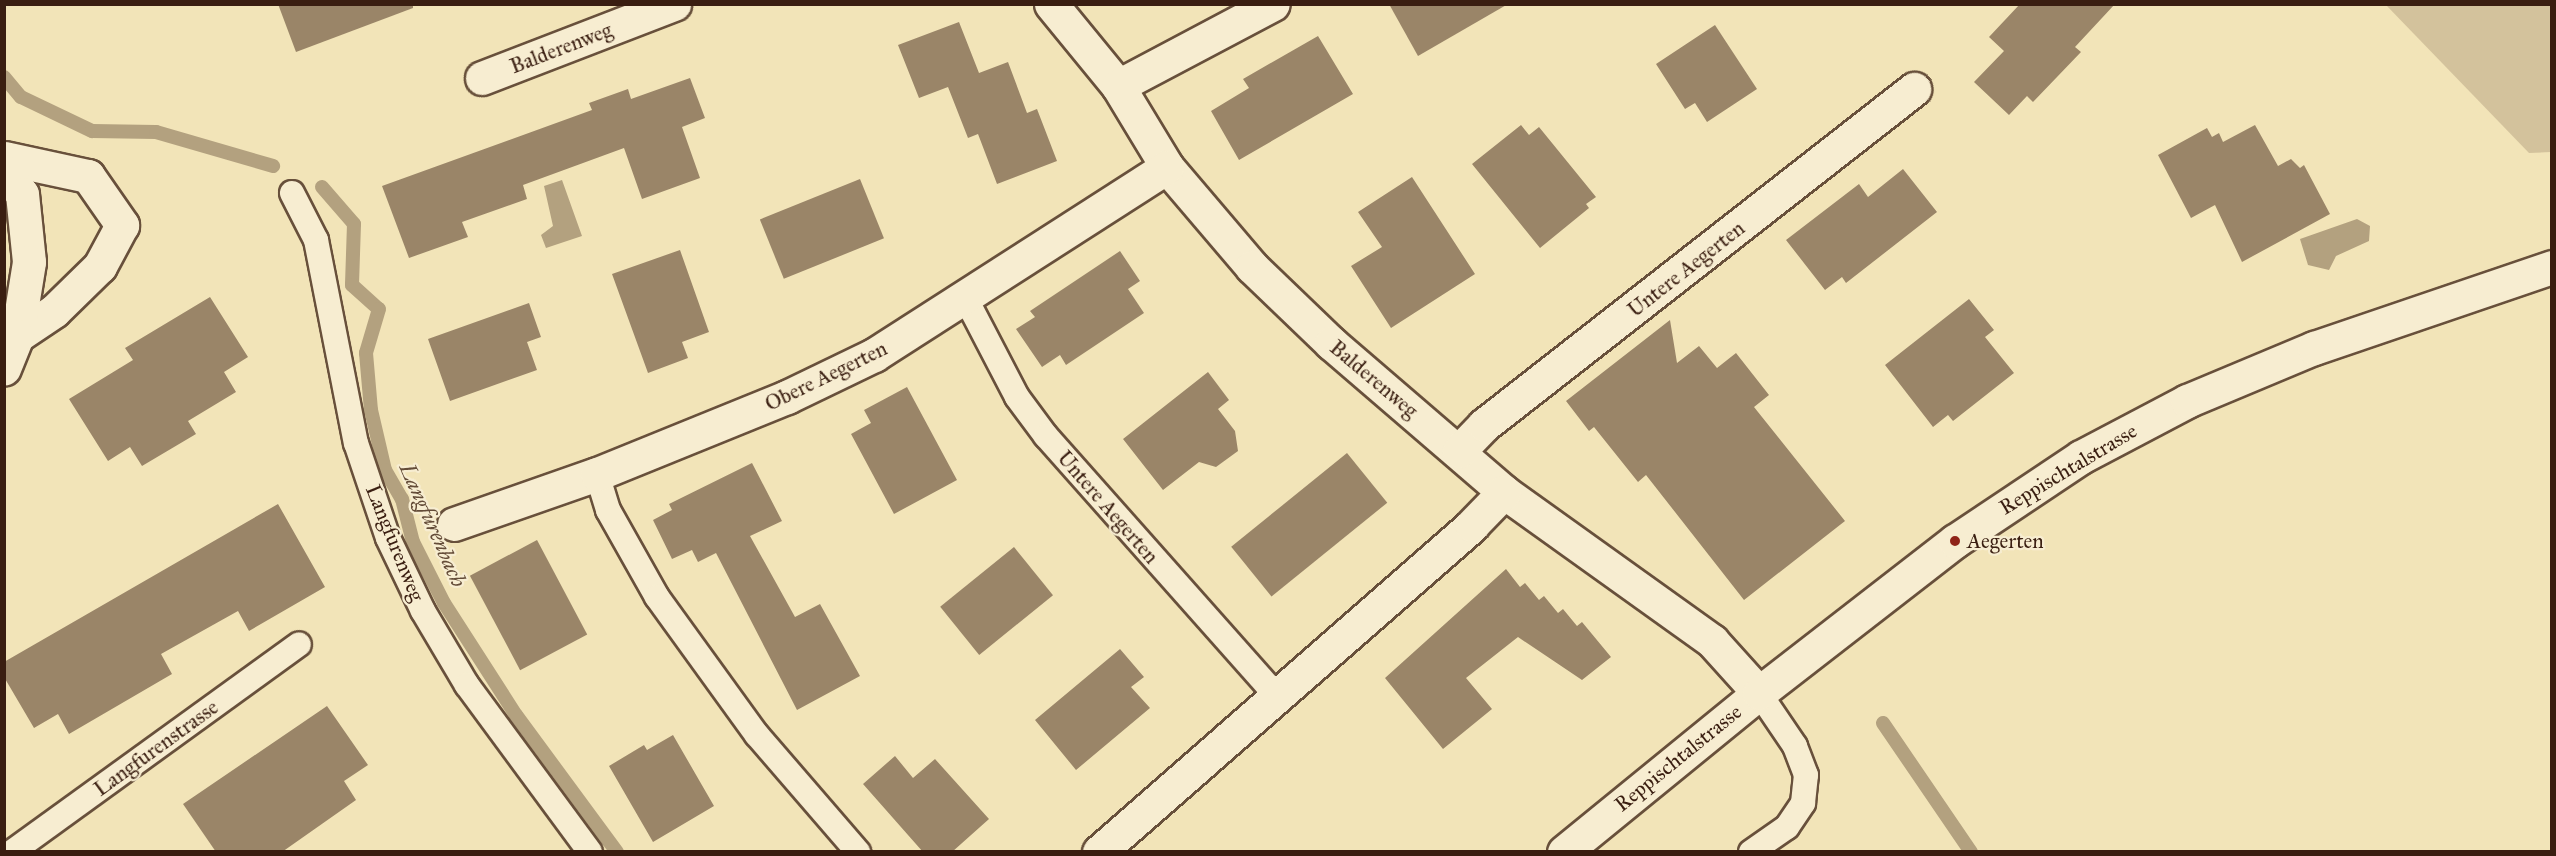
<!DOCTYPE html>
<style>
body{margin:0}
#map{position:relative;width:2556px;height:856px;overflow:hidden;background:#f2e4b8;font-family:"IM FELL Great Primer",serif}
div>[style]{position:absolute}
[style*='--x']{left:calc(var(--x)*1px);top:calc(var(--y)*1px);width:calc(var(--w)*1px);rotate:calc(var(--a)*1deg)}
.green>*{inset:0;background:#d3c29c}
.water>*{inset:0;background:#b3a17f}
.stream>*{height:14px;margin:-7px;padding:0 7px;transform-origin:7px;border-radius:7px;background:#b3a17f}
.building>*{inset:0;background:#9a8568;transform-origin:0 0}
.roads{filter:drop-shadow(2px 0 #68503b) drop-shadow(-2px 0 #68503b) drop-shadow(0 2px #68503b) drop-shadow(0 -2px #68503b)}
.lane>*{height:24px;margin:-12px;padding:0 12px;transform-origin:12px;border-radius:12px;background:#f7edd1}
.street>*{height:33px;margin:-16.5px;padding:0 16.5px;transform-origin:16.5px;border-radius:16.5px;background:#f7edd1}
.secondary>*{height:33px;margin:-16.5px;padding:0 16.5px;transform-origin:16.5px;border-radius:16.5px;background:#f7edd1}
.dots>*{width:16px;height:16px;translate:-50% -50%;box-sizing:border-box;border:3px solid #f7edd1;border-radius:50%}
span{translate:-50% -50%;white-space:nowrap;text-align:center;line-height:1.15;-webkit-text-stroke:4.5px #f7edd1;paint-order:stroke}
.street-label{font-size:21px;color:#3a1e11}
.poi-label{font-size:21px;color:#3a1e11}
.left{translate:0 -50%;text-align:left}
.water-label{font-size:22px;color:#644c38;font-style:italic}
.frame{position:absolute;inset:0;border:6px solid #3a1e11;pointer-events:none}
</style>
<div id="map">
<div class="green">
<i style="clip-path:polygon(2386px 5px,2551px 5px,2551px 152px,2529px 153px)"></i>
</div>
<div class="water">
<i style="clip-path:polygon(562px 180px,582px 236px,546px 248px,541px 235px,553px 226px,544px 186px)"></i>
<i style="clip-path:polygon(2357px 219px,2370px 226px,2369px 241px,2336px 256px,2329px 270px,2308px 265px,2300px 239px)"></i>
</div>
<div class="stream">
<i style="--x:4;--y:77;--w:26;--a:50"></i>
<i style="--x:21;--y:97;--w:79;--a:25.6"></i>
<i style="--x:92;--y:131;--w:64;--a:0.9"></i>
<i style="--x:156;--y:132;--w:122;--a:16.2"></i>
<i style="--x:322;--y:187;--w:49;--a:49.1"></i>
<i style="--x:354;--y:224;--w:61;--a:91.9"></i>
<i style="--x:352;--y:285;--w:36;--a:42"></i>
<i style="--x:379;--y:309;--w:46;--a:106.5"></i>
<i style="--x:366;--y:353;--w:57;--a:85"></i>
<i style="--x:371;--y:410;--w:62;--a:76.9"></i>
<i style="--x:385;--y:470;--w:34;--a:60"></i>
<i style="--x:402;--y:499;--w:44;--a:75.7"></i>
<i style="--x:413;--y:542;--w:68;--a:63.1"></i>
<i style="--x:444;--y:603;--w:133;--a:57.3"></i>
<i style="--x:516;--y:715;--w:170;--a:53.6"></i>
<i style="--x:1883;--y:723;--w:156;--a:55.7"></i>
</div>
<div class="building">
<i style="clip-path:polygon(278px 4px,413px 4px,413px 8px,296px 52px)"></i>
<i style="clip-path:polygon(1389px 4px,1508px 4px,1418px 56px)"></i>
<i style="clip-path:polygon(2020px 4px,2115px 4px,2075px 47px,2081px 52px,2033px 102px,2027px 96px,2009px 115px,1974px 82px,2004px 51px,1989px 37px)"></i>
<i style="clip-path:polygon(959px 22px,979px 73px,1008px 62px,1027px 113px,1037px 109px,1057px 161px,997px 184px,978px 134px,968px 138px,948px 87px,919px 98px,898px 45px)"></i>
<i style="clip-path:polygon(1715px 25px,1757px 89px,1707px 122px,1695px 103px,1685px 109px,1656px 64px)"></i>
<i style="clip-path:polygon(1318px 36px,1353px 94px,1239px 160px,1211px 111px,1249px 88px,1243px 79px)"></i>
<i style="clip-path:polygon(690px 78px,705px 118px,682px 127px,700px 178px,642px 199px,624px 148px,523px 185px,527px 199px,462px 222px,468px 237px,409px 258px,382px 186px,592px 110px,589px 103px,628px 89px,631px 99px)"></i>
<i style="clip-path:polygon(1521px 125px,1529px 135px,1539px 127px,1596px 197px,1586px 204px,1589px 208px,1540px 248px,1472px 164px)"></i>
<i style="clip-path:polygon(2255px 125px,2278px 166px,2291px 159px,2300px 168px,2304px 165px,2330px 214px,2242px 262px,2215px 205px,2191px 218px,2158px 155px,2207px 128px,2212px 137px,2219px 133px,2223px 142px)"></i>
<i style="clip-path:polygon(1903px 169px,1937px 212px,1846px 283px,1842px 277px,1825px 290px,1786px 240px,1859px 184px,1868px 197px)"></i>
<i style="clip-path:polygon(1412px 177px,1475px 274px,1391px 328px,1351px 266px,1382px 247px,1358px 212px)"></i>
<i style="left:860px;top:179px;width:64px;height:108px;rotate:68deg"></i>
<i style="clip-path:polygon(680px 250px,709px 332px,682px 342px,688px 358px,648px 373px,612px 274px)"></i>
<i style="clip-path:polygon(1120px 251px,1140px 281px,1128px 289px,1144px 313px,1066px 365px,1060px 355px,1042px 367px,1016px 329px,1035px 317px,1030px 311px)"></i>
<i style="clip-path:polygon(210px 297px,248px 357px,224px 372px,236px 392px,188px 421px,196px 434px,142px 466px,130px 447px,108px 461px,69px 399px,133px 360px,125px 348px)"></i>
<i style="clip-path:polygon(1969px 299px,1994px 330px,1985px 337px,2014px 373px,1953px 421px,1948px 415px,1933px 427px,1885px 365px)"></i>
<i style="clip-path:polygon(529px 303px,541px 337px,527px 342px,537px 370px,450px 401px,428px 339px)"></i>
<i style="clip-path:polygon(1670px 320px,1677px 363px,1699px 346px,1717px 368px,1736px 353px,1769px 395px,1754px 407px,1845px 521px,1744px 600px,1646px 475px,1638px 482px,1594px 427px,1589px 431px,1566px 401px)"></i>
<i style="clip-path:polygon(1208px 372px,1229px 400px,1218px 409px,1235px 431px,1238px 451px,1216px 467px,1199px 462px,1163px 490px,1123px 439px)"></i>
<i style="clip-path:polygon(907px 387px,957px 480px,894px 514px,851px 434px,871px 423px,864px 410px)"></i>
<i style="left:1347px;top:453px;width:64px;height:149px;rotate:51deg"></i>
<i style="clip-path:polygon(752px 463px,782px 521px,750px 536px,795px 617px,820px 604px,860px 676px,797px 710px,716px 553px,698px 562px,692px 550px,672px 559px,653px 520px,672px 510px,669px 504px)"></i>
<i style="clip-path:polygon(278px 504px,325px 587px,249px 631px,238px 611px,161px 654px,172px 674px,69px 734px,58px 714px,34px 728px,4px 677px,4px 662px)"></i>
<i style="left:537px;top:540px;width:107px;height:76px;rotate:62deg"></i>
<i style="left:1014px;top:547px;width:62px;height:95px;rotate:51deg"></i>
<i style="clip-path:polygon(1506px 569px,1520px 587px,1525px 583px,1539px 600px,1544px 596px,1558px 613px,1563px 609px,1577px 626px,1582px 622px,1611px 657px,1582px 680px,1518px 637px,1466px 678px,1492px 709px,1443px 749px,1385px 678px)"></i>
<i style="clip-path:polygon(1120px 649px,1144px 677px,1131px 687px,1150px 708px,1076px 770px,1035px 720px)"></i>
<i style="clip-path:polygon(327px 706px,368px 765px,344px 781px,356px 800px,282px 852px,216px 852px,183px 804px)"></i>
<i style="clip-path:polygon(673px 735px,714px 806px,653px 842px,609px 766px,644px 745px,647px 750px)"></i>
<i style="clip-path:polygon(895px 756px,913px 778px,935px 759px,989px 819px,952px 852px,923px 852px,863px 784px)"></i>
</div>
<div class="roads">
<div class="lane">
<i style="--x:292;--y:193;--w:53;--a:62.9"></i>
<i style="--x:316;--y:240;--w:207;--a:78.9"></i>
<i style="--x:356;--y:443;--w:100;--a:71.4"></i>
<i style="--x:388;--y:538;--w:81;--a:64.4"></i>
<i style="--x:423;--y:611;--w:86;--a:59.3"></i>
<i style="--x:467;--y:685;--w:207;--a:53.6"></i>
<i style="--x:966;--y:299;--w:110;--a:62.5"></i>
<i style="--x:1017;--y:397;--w:49;--a:53.4"></i>
<i style="--x:1046;--y:436;--w:348;--a:48.4"></i>
<i style="--x:597;--y:474;--w:38;--a:73"></i>
<i style="--x:608;--y:510;--w:100;--a:60.6"></i>
<i style="--x:657;--y:597;--w:170;--a:54.1"></i>
<i style="--x:757;--y:735;--w:155;--a:49.2"></i>
<i style="--x:12;--y:852;--w:354;--a:-35.9"></i>
<i style="--x:1751;--y:852;--w:44;--a:-34.8"></i>
<i style="--x:1787;--y:827;--w:29;--a:-56"></i>
<i style="--x:1803;--y:803;--w:28;--a:-84"></i>
<i style="--x:1806;--y:775;--w:31;--a:-111"></i>
<i style="--x:1795;--y:746;--w:64;--a:-124.2"></i>
</div>
<div class="street">
<i style="--x:1051;--y:4;--w:106;--a:50.7"></i>
<i style="--x:1118;--y:86;--w:95;--a:58.8"></i>
<i style="--x:1167;--y:167;--w:131;--a:49.6"></i>
<i style="--x:1252;--y:267;--w:110;--a:43.9"></i>
<i style="--x:1331;--y:343;--w:228;--a:40.7"></i>
<i style="--x:1504;--y:492;--w:256;--a:35.6"></i>
<i style="--x:1712;--y:641;--w:70;--a:47.9"></i>
<i style="--x:482;--y:78;--w:206;--a:-21.1"></i>
<i style="--x:1118;--y:86;--w:175;--a:-27.9"></i>
<i style="--x:4;--y:158;--w:86;--a:12.1"></i>
<i style="--x:88;--y:176;--w:60;--a:55.2"></i>
<i style="--x:122;--y:225;--w:47;--a:118.2"></i>
<i style="--x:100;--y:266;--w:64;--a:135.6"></i>
<i style="--x:54;--y:311;--w:45;--a:146"></i>
<i style="--x:4;--y:171;--w:29;--a:52"></i>
<i style="--x:22;--y:194;--w:68;--a:84.1"></i>
<i style="--x:29;--y:262;--w:75;--a:99.2"></i>
<i style="--x:17;--y:336;--w:35;--a:112"></i>
<i style="--x:1459;--y:451;--w:36;--a:-46"></i>
<i style="--x:1484;--y:425;--w:546;--a:-38"></i>
<i style="--x:454;--y:524;--w:151;--a:-19.3"></i>
<i style="--x:597;--y:474;--w:205;--a:-22.1"></i>
<i style="--x:787;--y:397;--w:97;--a:-25.8"></i>
<i style="--x:874;--y:355;--w:348;--a:-32.7"></i>
<i style="--x:1099;--y:852;--w:496;--a:-41.2"></i>
<i style="--x:1472;--y:525;--w:46;--a:-45.9"></i>
</div>
<div class="secondary">
<i style="--x:1564;--y:852;--w:252;--a:-39.2"></i>
<i style="--x:1759;--y:693;--w:248;--a:-37.8"></i>
<i style="--x:1955;--y:541;--w:151;--a:-33.7"></i>
<i style="--x:2081;--y:457;--w:120;--a:-27.8"></i>
<i style="--x:2187;--y:401;--w:138;--a:-22.7"></i>
<i style="--x:2314;--y:348;--w:251;--a:-18.8"></i>
</div>
</div>
<div class="dots">
<i style="left:1955px;top:541px;background:#8f2418"></i>
</div>
<div class="street-label">
<span style="left:561px;top:48px;rotate:-21deg">Balderenweg</span>
<span style="left:1686px;top:269px;rotate:-38deg">Untere Aegerten</span>
<span style="left:826px;top:376px;rotate:-26deg">Obere Aegerten</span>
<span style="left:1374px;top:379px;rotate:40deg">Balderenweg</span>
<span style="left:2068px;top:469px;rotate:-31deg">Reppischtalstrasse</span>
<span style="left:1108px;top:507px;rotate:49deg">Untere Aegerten</span>
<span style="left:395px;top:543px;rotate:68deg">Langfurenweg</span>
<span style="left:156px;top:748px;rotate:-36deg">Langfurenstrasse</span>
<span style="left:1678px;top:758px;rotate:-39deg">Reppischtalstrasse</span>
</div>
<div class="poi-label">
<span class="left" style="left:1967px;top:541px">Aegerten</span>
</div>
<div class="water-label">
<span style="left:433px;top:525px;rotate:66deg">Langfurenbach</span>
</div>
<div class="frame"></div>
</div>
